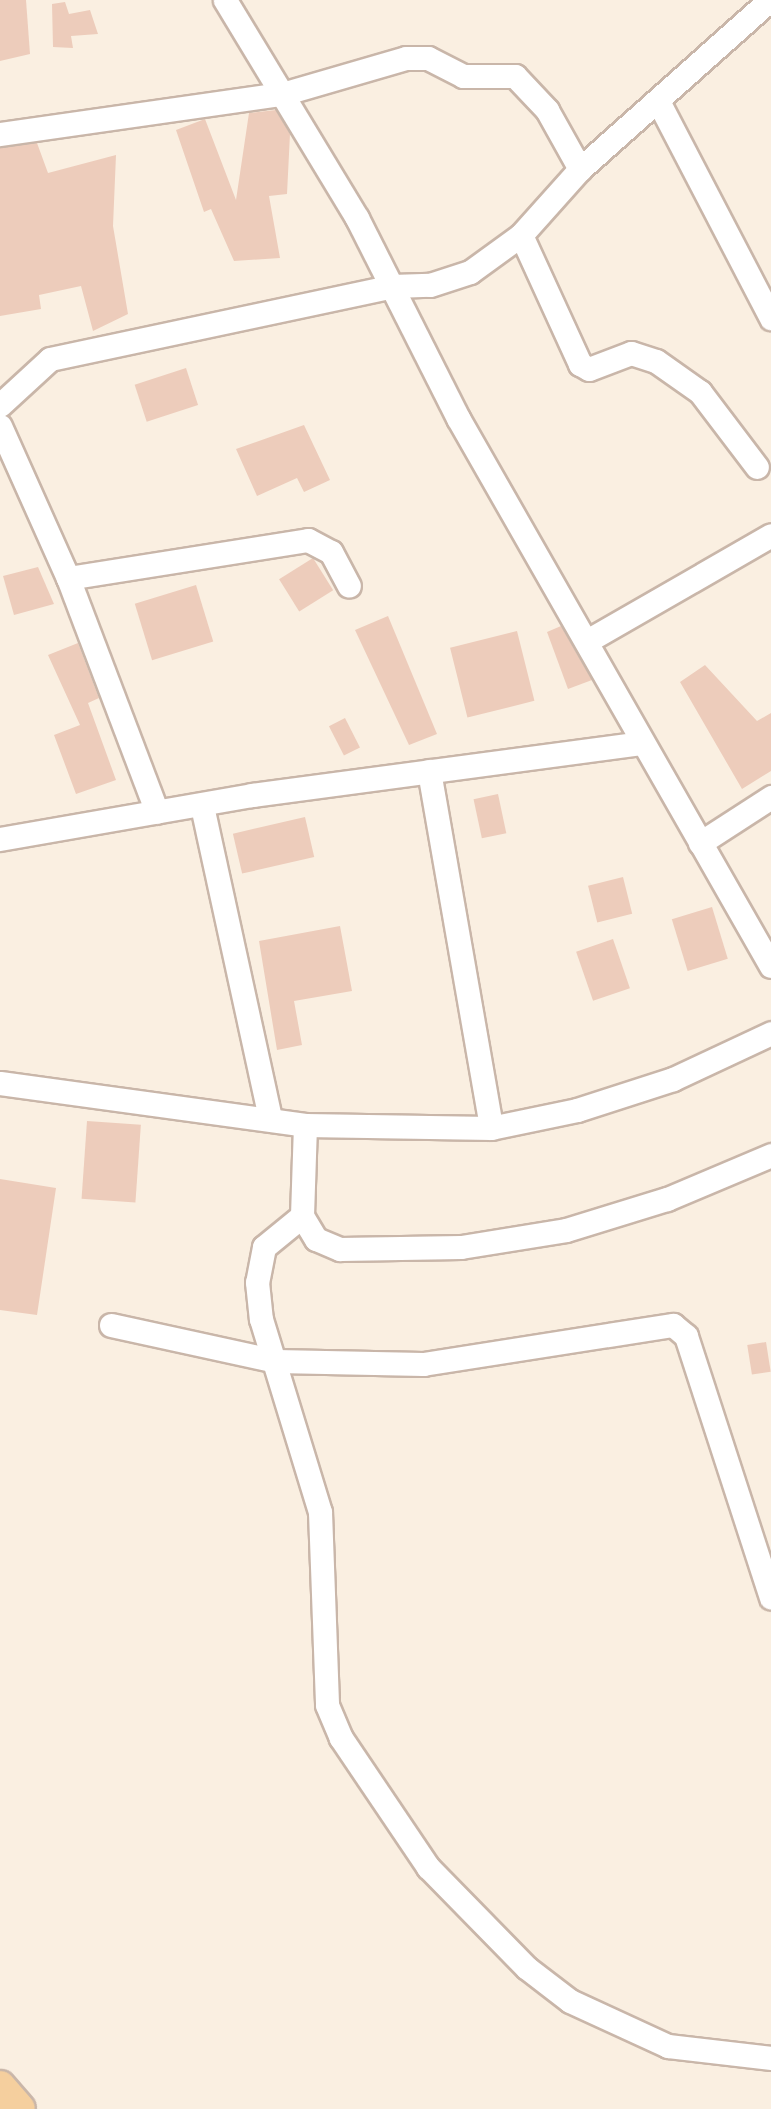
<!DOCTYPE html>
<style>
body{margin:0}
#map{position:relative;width:771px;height:2109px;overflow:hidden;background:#faefe1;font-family:Karla,sans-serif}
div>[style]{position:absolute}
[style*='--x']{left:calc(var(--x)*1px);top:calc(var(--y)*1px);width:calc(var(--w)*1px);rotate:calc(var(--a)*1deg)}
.building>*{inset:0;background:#edccbb;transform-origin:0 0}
.roads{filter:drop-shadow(2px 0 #c9b6a9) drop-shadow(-2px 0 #c9b6a9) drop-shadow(0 2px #c9b6a9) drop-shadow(0 -2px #c9b6a9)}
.minor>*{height:23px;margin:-11.5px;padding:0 11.5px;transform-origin:11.5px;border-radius:11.5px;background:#fff}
.major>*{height:30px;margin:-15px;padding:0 15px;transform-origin:15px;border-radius:15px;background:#f5cf9e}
span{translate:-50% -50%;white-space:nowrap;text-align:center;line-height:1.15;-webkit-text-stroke:7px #fef3e7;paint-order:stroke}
</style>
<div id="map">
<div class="building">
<i style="clip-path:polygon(0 0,26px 0,30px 54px,0 61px)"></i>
<i style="clip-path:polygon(65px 2px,69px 14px,90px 10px,98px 34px,71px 36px,73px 48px,53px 47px,52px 4px)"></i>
<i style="clip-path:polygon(276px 110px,290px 134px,287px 194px,269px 196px,280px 258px,234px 261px,211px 209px,204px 212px,176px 130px,205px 119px,236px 200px,249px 113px)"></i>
<i style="clip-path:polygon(37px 143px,48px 173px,116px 155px,113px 226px,128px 314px,93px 331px,81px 286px,39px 295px,41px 309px,0 316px,0 148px)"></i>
<i style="left:186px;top:368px;width:39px;height:54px;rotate:72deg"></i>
<i style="clip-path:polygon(304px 425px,330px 480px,304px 492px,297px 478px,257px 496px,236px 449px)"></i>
<i style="left:313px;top:558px;width:38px;height:40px;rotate:58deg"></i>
<i style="clip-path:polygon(38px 567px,54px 604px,14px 615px,3px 576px)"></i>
<i style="left:196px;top:585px;width:59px;height:64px;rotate:73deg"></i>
<i style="clip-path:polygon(388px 616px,437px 734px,409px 745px,355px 630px)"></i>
<i style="clip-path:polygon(561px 626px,592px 680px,568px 689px,547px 632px)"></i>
<i style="left:517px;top:631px;width:72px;height:69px;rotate:76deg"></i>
<i style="clip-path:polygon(78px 643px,99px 698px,88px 703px,116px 780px,76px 794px,54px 735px,80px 725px,48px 655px)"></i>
<i style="clip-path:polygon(705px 665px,757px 721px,771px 713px,771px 771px,742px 789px,680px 682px)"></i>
<i style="left:345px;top:718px;width:33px;height:18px;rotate:63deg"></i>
<i style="left:498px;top:794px;width:40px;height:25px;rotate:78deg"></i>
<i style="left:305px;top:817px;width:41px;height:74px;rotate:77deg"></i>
<i style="left:623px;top:877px;width:38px;height:36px;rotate:76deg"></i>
<i style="left:712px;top:907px;width:54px;height:42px;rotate:73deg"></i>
<i style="clip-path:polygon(340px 926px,352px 991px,294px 1001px,302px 1045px,277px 1050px,259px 941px)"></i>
<i style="left:613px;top:939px;width:52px;height:39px;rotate:71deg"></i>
<i style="left:87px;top:1121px;width:54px;height:78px;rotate:4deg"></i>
<i style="clip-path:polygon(0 1179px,56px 1188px,37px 1315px,0 1310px)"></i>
<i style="left:766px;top:1342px;width:30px;height:19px;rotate:81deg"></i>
</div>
<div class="roads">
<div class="minor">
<i style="--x:225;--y:0;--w:255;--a:58.8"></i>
<i style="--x:357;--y:218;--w:224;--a:63.2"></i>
<i style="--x:458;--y:418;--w:631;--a:60.27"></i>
<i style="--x:658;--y:101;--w:245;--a:62.5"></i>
<i style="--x:0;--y:134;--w:285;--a:-8.1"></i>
<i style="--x:282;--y:94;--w:129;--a:-16.2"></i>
<i style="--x:406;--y:58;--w:22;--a:0"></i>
<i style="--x:428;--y:58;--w:39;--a:27"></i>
<i style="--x:463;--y:76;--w:52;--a:0"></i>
<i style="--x:515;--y:76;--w:47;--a:46.7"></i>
<i style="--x:547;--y:110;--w:68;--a:60.8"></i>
<i style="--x:521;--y:235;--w:142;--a:65.4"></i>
<i style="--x:580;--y:364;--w:10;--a:29"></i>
<i style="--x:589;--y:369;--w:45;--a:-20.9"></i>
<i style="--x:631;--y:353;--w:26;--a:18"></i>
<i style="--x:656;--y:361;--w:54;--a:35.2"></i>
<i style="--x:700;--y:392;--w:94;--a:52.8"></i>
<i style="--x:0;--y:405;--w:68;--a:-42.6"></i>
<i style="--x:50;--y:359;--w:350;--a:-12"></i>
<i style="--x:392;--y:286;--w:38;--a:-2"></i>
<i style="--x:430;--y:285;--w:42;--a:-18"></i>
<i style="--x:470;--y:272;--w:63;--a:-36"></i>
<i style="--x:521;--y:235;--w:89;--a:-48.2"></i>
<i style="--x:580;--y:169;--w:254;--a:-41.7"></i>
<i style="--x:0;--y:426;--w:167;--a:65.9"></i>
<i style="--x:68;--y:578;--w:243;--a:-9"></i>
<i style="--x:308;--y:540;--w:26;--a:28"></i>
<i style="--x:331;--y:552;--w:38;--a:62"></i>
<i style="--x:68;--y:578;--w:250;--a:69.2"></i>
<i style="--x:587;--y:641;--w:212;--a:-29.9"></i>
<i style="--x:429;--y:771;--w:362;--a:80.1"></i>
<i style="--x:202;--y:806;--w:320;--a:77.7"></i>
<i style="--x:0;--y:839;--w:256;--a:-9.9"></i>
<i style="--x:252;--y:795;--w:392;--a:-7.6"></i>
<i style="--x:700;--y:843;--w:85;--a:-32.9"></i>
<i style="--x:0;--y:1083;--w:308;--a:7.8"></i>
<i style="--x:305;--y:1125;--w:186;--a:0.9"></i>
<i style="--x:491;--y:1128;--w:88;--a:-11.8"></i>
<i style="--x:577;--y:1110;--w:101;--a:-17.9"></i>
<i style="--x:673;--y:1079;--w:108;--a:-25.1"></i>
<i style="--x:305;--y:1125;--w:91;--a:91.9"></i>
<i style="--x:302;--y:1216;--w:27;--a:59"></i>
<i style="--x:316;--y:1239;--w:26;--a:23"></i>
<i style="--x:340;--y:1249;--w:121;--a:-0.9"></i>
<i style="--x:461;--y:1247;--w:106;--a:-9.2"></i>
<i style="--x:566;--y:1230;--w:106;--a:-17.1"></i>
<i style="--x:667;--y:1199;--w:113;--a:-22.9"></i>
<i style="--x:302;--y:1216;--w:49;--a:140.8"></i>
<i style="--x:264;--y:1247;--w:36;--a:101"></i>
<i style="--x:257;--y:1282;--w:37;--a:84"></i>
<i style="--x:261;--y:1319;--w:202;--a:73"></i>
<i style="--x:320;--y:1512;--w:193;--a:87.9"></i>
<i style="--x:327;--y:1705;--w:36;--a:67"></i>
<i style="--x:341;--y:1738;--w:156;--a:56"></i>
<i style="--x:428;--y:1867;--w:141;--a:45.6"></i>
<i style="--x:527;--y:1968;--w:54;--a:37.5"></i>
<i style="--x:570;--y:2001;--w:108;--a:24.7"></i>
<i style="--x:668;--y:2046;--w:104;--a:6.6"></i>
<i style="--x:111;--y:1325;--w:169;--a:12.3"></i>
<i style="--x:276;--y:1361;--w:147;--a:1.2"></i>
<i style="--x:423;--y:1364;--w:253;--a:-8.9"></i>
<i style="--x:673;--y:1325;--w:17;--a:40"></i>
<i style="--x:686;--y:1336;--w:275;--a:72"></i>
</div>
<div class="major">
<i style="--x:0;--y:2086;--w:30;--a:49"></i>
</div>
</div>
</div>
